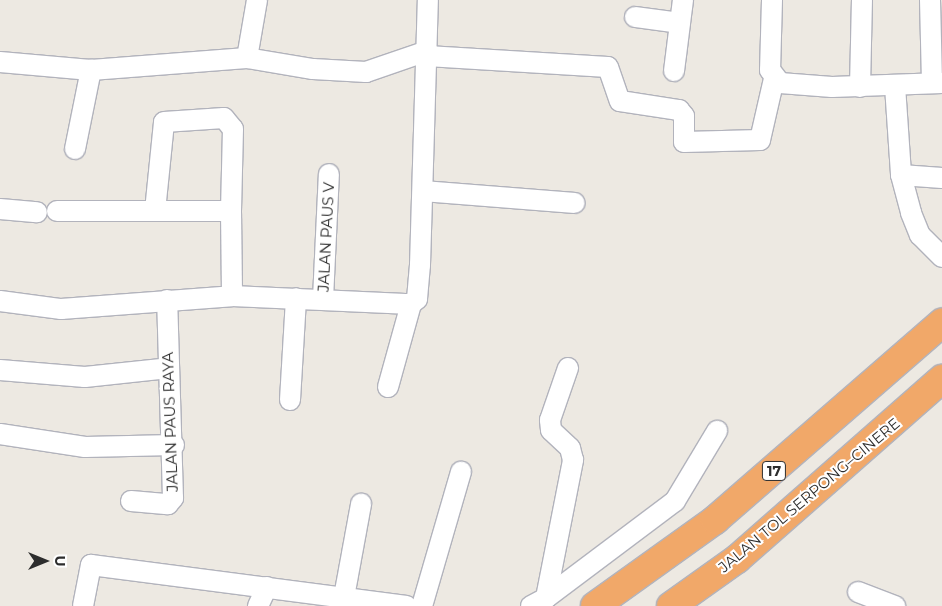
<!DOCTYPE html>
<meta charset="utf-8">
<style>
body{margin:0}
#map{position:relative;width:942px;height:606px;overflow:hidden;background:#ede9e2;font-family:Montserrat,sans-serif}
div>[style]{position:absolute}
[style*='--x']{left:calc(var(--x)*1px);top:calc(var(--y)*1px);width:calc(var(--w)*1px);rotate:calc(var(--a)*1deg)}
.roads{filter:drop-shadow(1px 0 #b2b3bc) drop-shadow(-1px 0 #b2b3bc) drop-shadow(0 1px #b2b3bc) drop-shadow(0 -1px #b2b3bc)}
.minor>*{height:20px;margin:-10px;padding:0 10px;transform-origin:10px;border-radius:10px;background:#fff}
.highway>*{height:28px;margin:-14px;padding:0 14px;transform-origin:14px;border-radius:14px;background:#f1a869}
span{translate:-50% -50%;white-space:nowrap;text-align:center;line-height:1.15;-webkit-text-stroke:4px #fff;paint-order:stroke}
.shield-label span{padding:1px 4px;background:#fff;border:1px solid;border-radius:4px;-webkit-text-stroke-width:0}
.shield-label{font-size:14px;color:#2d2d2d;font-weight:700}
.street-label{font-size:15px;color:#2d2d2d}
.north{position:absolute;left:20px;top:536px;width:50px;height:50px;-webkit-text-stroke:4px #fff;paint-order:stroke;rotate:90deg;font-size:14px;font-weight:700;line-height:20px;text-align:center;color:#2d2d2d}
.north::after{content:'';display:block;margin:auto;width:18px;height:22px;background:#2d2d2d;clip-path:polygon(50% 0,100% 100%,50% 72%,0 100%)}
</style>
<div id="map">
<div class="roads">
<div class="minor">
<i style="--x:772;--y:0;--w:70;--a:91.6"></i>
<i style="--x:770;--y:70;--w:16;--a:52"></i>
<i style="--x:780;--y:83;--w:52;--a:4.4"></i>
<i style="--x:832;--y:87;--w:110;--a:-2.1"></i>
<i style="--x:930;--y:0;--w:83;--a:88.6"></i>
<i style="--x:635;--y:17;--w:45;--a:7.6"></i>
<i style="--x:427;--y:56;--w:181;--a:3.5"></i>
<i style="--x:608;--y:67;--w:36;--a:71"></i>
<i style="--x:620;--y:101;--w:60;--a:8.7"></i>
<i style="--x:679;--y:110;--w:8;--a:50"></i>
<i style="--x:684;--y:116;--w:26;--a:90"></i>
<i style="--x:684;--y:142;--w:76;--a:-1.5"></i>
<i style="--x:760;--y:140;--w:63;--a:-77.1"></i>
<i style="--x:247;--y:58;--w:59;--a:-80.2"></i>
<i style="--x:0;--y:62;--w:91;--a:5"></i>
<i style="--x:91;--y:70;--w:156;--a:-4.4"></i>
<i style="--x:247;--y:58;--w:67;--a:9.5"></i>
<i style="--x:313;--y:69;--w:53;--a:3.2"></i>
<i style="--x:366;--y:72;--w:65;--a:-19"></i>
<i style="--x:674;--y:71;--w:72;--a:-82.8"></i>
<i style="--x:895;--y:86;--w:89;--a:86.1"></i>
<i style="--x:901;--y:175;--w:39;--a:75"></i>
<i style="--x:911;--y:213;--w:24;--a:68"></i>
<i style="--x:920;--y:235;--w:31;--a:45"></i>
<i style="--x:860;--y:87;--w:87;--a:-88.7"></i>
<i style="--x:75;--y:149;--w:81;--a:-78.6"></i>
<i style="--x:901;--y:175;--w:41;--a:4.2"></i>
<i style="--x:423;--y:191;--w:152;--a:4.5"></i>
<i style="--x:0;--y:209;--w:37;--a:5"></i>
<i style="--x:57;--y:211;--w:174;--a:0"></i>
<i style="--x:231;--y:211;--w:85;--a:89.3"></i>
<i style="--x:155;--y:211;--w:89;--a:-84.2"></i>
<i style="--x:164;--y:122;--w:60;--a:-3.8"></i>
<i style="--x:224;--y:118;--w:14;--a:51"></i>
<i style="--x:233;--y:129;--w:82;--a:91.4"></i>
<i style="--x:323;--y:299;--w:125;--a:-87.3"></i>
<i style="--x:0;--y:301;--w:62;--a:7.5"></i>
<i style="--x:61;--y:309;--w:171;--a:-4.3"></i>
<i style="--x:232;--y:296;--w:179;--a:2.6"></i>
<i style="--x:411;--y:304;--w:8;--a:-40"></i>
<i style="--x:417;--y:299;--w:34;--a:-85"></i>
<i style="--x:420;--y:265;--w:265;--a:-88.3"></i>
<i style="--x:0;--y:370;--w:85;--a:4.7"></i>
<i style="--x:85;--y:377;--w:84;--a:-6.1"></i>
<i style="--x:388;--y:387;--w:86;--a:-74.5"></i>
<i style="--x:290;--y:400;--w:102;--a:-86.6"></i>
<i style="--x:0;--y:434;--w:86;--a:8.7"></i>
<i style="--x:85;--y:447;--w:89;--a:-1.3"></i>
<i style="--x:131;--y:501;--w:37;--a:5"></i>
<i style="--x:168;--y:504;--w:8;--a:-50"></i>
<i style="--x:173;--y:498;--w:198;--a:-91.7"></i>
<i style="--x:858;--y:592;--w:40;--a:21"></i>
<i style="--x:344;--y:597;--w:95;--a:-79.6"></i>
<i style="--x:546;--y:598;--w:161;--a:-36.9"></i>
<i style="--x:675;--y:501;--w:82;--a:-59"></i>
<i style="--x:83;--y:606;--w:42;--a:-79"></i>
<i style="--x:91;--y:565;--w:318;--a:7.4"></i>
<i style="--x:258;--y:606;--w:21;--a:-65"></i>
<i style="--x:422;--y:606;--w:140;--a:-73.8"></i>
<i style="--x:531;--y:606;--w:17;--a:-28"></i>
<i style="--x:546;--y:598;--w:141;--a:-78.9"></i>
<i style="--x:573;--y:460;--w:12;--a:-104"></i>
<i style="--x:570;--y:448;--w:26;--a:-137"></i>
<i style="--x:551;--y:430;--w:10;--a:-96"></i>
<i style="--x:550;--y:420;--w:55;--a:-70.9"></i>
</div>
<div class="highway">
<i style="--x:595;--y:606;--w:148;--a:-35.6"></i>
<i style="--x:715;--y:520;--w:301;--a:-41"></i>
<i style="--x:671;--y:606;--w:81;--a:-35.5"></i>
<i style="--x:737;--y:559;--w:273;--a:-41.3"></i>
</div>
</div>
<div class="shield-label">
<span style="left:774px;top:471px">17</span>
</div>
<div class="street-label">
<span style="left:326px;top:237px;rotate:-87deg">JALAN PAUS V</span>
<span style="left:170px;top:422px;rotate:-92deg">JALAN PAUS RAYA</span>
<span style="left:809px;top:495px;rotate:-40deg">JALAN TOL SERPONG–CINERE</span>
</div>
<div class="north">U</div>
</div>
